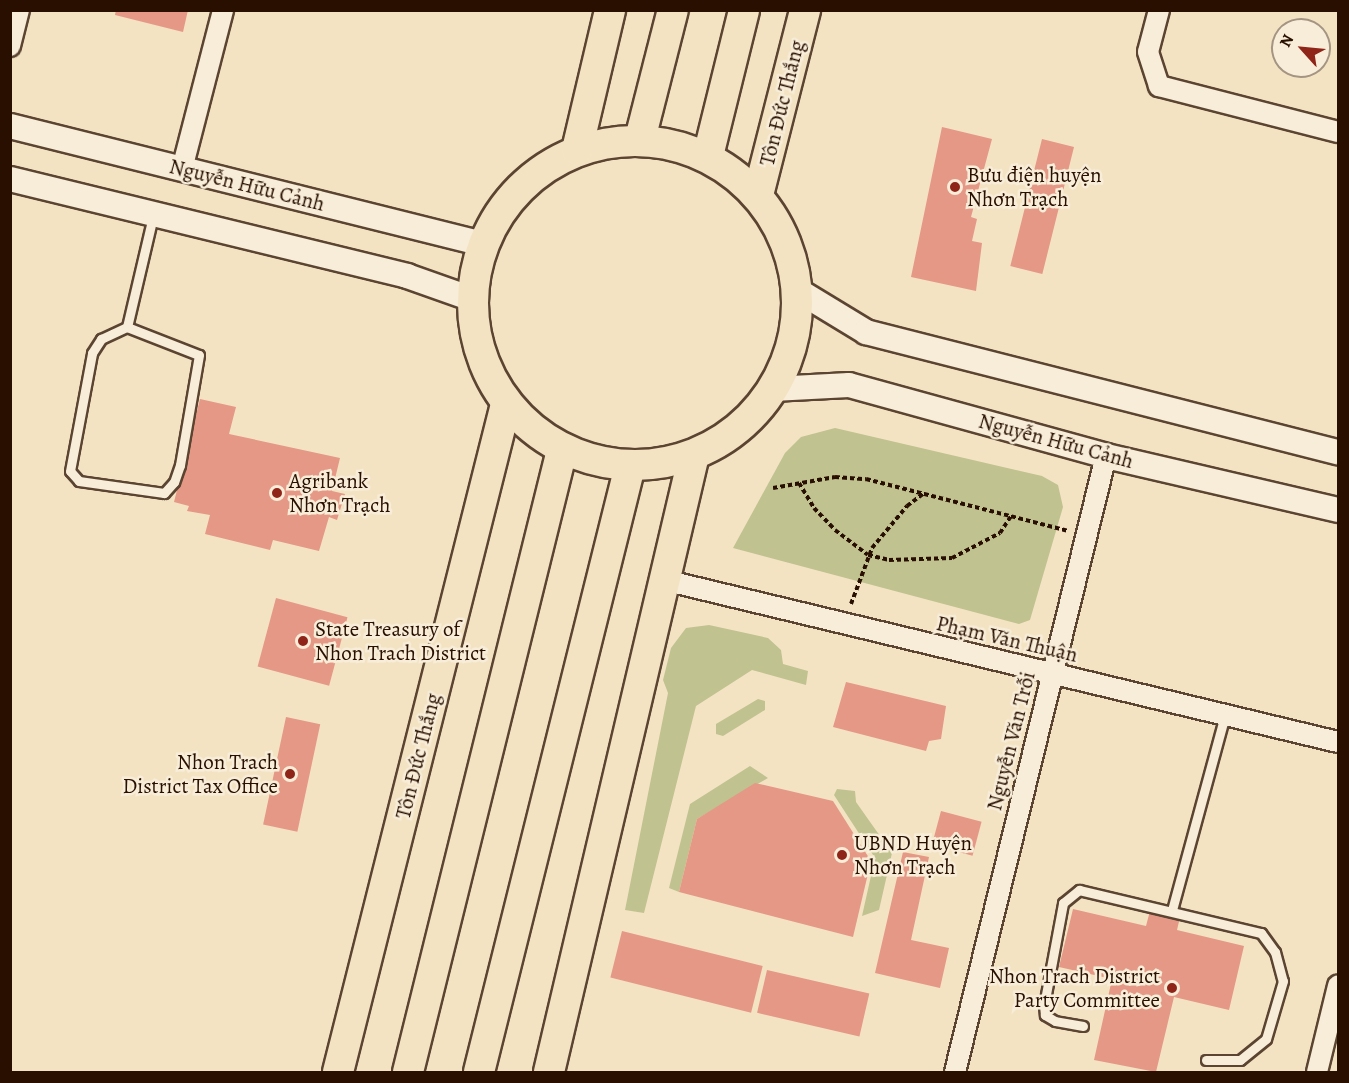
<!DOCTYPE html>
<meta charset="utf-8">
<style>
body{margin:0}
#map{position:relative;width:1349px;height:1083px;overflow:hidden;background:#f3e3c3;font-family:Alegreya,serif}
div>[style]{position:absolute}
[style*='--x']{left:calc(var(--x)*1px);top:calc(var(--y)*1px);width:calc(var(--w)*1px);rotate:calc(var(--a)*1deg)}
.green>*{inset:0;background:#c0c290}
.building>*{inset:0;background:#e49885;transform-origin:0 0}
.path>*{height:4px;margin-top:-2px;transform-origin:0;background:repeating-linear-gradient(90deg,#280f00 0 4.5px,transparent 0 7.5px)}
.roads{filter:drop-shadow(2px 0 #5b4431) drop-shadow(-2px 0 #5b4431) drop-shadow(0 2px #5b4431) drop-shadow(0 -2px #5b4431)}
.service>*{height:9px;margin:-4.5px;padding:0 4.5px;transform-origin:4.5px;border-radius:4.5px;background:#f7edd8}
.minor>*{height:20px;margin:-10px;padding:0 10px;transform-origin:10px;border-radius:10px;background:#f7edd8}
.tertiary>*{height:24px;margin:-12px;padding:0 12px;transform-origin:12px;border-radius:12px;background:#f7edd8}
.primary>*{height:30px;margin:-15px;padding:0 15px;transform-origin:15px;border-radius:15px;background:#f3e3c3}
.primary>.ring{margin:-15px;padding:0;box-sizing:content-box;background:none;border:30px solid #f3e3c3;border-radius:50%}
.dots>*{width:16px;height:16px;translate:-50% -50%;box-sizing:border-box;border:3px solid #f7edd8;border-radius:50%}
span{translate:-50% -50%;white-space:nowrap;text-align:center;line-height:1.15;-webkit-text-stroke:5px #f7edd8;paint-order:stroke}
.street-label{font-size:21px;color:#280f00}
.poi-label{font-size:21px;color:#280f00}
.left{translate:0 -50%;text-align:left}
.right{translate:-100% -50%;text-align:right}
.frame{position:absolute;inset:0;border:12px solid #280f00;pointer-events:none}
.north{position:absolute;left:1271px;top:18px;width:60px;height:60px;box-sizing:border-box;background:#f7edd8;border:2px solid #a49482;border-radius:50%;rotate:297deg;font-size:16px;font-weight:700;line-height:24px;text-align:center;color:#280f00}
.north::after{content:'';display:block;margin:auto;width:21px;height:27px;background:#8f2418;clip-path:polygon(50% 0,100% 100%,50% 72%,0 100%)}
</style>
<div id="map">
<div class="green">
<i style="clip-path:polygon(835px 428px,1042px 476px,1058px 485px,1063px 507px,1030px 620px,1019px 624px,733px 548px,785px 453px,801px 437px)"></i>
<i style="clip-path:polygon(709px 625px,768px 638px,781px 650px,783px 664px,808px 671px,806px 685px,752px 670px,696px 706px,644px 913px,625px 910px,668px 693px,663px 680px,671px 648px,686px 628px)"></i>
<i style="clip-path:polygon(758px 699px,765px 701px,765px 710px,723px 736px,716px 734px,716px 724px)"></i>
<i style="clip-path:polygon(750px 766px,768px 778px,697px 819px,679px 892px,669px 888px,690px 804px)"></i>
<i style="clip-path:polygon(837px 789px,855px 791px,856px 802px,892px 853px,879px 910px,862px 916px,875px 858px,834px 795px)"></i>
</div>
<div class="building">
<i style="clip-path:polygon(116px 10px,188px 10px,183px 32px,115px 15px)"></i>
<i style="clip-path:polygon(942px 127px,992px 139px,971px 217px,977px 219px,972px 241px,982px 243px,976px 291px,911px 277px)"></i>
<i style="left:1042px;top:139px;width:33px;height:131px;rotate:14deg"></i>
<i style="clip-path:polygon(200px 399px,236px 407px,229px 434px,340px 458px,332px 491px,345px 494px,337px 520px,329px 517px,319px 551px,273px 540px,270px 550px,205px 534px,210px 515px,187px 511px,189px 506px,174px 502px)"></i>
<i style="left:276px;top:598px;width:74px;height:71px;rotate:15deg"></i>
<i style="clip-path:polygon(846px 682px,946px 706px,941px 739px,929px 741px,926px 751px,833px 727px)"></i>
<i style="left:286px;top:717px;width:35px;height:110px;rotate:12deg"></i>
<i style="clip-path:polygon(755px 783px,833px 801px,871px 861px,853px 937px,679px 892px,697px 819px)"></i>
<i style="left:941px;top:811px;width:42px;height:35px;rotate:15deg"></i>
<i style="clip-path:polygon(903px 852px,929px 857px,911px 940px,949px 948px,940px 988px,875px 973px)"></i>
<i style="clip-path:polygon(1151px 907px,1181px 913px,1177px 930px,1244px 946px,1229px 1010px,1174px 997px,1156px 1072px,1094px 1060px,1112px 979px,1059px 967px,1073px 909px,1146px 926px)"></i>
<i style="left:622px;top:931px;width:145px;height:48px;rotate:14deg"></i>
<i style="left:767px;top:970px;width:105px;height:44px;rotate:13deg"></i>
</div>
<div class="path">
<i style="--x:799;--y:483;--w:29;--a:59"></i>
<i style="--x:814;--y:508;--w:30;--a:46"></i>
<i style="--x:835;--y:530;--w:41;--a:37.1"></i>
<i style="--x:868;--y:555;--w:22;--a:13"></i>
<i style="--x:889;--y:560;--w:63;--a:-1.8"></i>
<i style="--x:952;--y:558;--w:54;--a:-27.5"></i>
<i style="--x:1000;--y:533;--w:20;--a:-57"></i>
<i style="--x:773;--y:488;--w:63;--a:-10.1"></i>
<i style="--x:835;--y:477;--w:31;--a:4"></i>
<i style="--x:866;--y:479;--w:209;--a:14.4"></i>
<i style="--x:851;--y:604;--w:60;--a:-69.4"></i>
<i style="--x:872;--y:548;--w:55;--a:-50.2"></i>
<i style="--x:907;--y:506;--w:20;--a:-37"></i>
</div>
<div class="roads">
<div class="service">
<i style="--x:127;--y:327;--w:77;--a:21.3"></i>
<i style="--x:199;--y:355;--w:112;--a:99.8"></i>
<i style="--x:180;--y:465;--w:18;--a:109"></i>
<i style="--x:174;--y:482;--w:15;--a:132"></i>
<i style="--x:164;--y:493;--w:86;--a:-172"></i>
<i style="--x:79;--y:481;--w:13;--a:-132"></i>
<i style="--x:70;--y:471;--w:120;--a:-79.4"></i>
<i style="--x:92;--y:353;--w:17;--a:-57"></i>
<i style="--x:101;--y:339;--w:29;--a:-25"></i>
<i style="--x:127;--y:327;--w:114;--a:-76.8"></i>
<i style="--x:1172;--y:910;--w:202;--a:-74.8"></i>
<i style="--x:1083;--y:1026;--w:28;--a:-170"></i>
<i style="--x:1055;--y:1021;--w:12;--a:-149"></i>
<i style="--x:1045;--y:1015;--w:10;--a:-96"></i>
<i style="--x:1044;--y:1005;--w:104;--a:-79.4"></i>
<i style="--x:1063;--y:903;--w:21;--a:-39"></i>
<i style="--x:1079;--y:890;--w:187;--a:13.3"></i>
<i style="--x:1261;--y:933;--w:24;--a:54"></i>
<i style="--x:1275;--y:952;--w:30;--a:75"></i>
<i style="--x:1283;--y:981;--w:60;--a:106.3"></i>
<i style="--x:1266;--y:1039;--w:33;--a:141"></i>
<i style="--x:1240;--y:1060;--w:34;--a:180"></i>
</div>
<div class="minor">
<i style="--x:1159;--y:10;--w:43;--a:104.7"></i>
<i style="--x:1148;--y:52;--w:36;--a:72"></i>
<i style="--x:1159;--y:86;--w:185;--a:14.4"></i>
<i style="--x:10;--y:46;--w:37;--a:-76"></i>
<i style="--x:182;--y:169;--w:164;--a:-75.5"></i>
<i style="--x:664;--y:580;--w:693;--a:13.52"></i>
<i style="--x:955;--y:1072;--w:634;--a:-76.23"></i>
<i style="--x:1317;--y:1072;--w:89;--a:-76.3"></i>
</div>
<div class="tertiary">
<i style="--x:10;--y:126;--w:487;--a:14"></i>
<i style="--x:10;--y:179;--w:409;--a:13.7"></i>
<i style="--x:407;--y:276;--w:69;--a:19.5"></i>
<i style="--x:797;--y:290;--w:81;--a:31.3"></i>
<i style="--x:866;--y:332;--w:487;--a:14.3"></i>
<i style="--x:773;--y:389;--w:76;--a:-3"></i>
<i style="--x:849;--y:385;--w:267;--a:15.4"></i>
<i style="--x:1106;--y:456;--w:238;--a:13.1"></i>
</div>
<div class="primary">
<i style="--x:640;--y:139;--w:133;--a:-75.7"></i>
<i class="ring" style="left:473px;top:141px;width:294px;height:294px"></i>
<i style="--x:577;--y:150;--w:144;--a:-76.7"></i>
<i style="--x:708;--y:156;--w:150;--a:-76.1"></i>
<i style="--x:758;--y:195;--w:191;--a:-75.7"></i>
<i style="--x:338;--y:1072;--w:689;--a:-75.88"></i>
<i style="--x:408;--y:1072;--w:641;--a:-76.09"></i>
<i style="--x:479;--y:1072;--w:625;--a:-76.01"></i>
<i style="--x:549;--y:1072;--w:634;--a:-76.78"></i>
</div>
</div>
<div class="dots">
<i style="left:955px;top:187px;background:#8f2418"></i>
<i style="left:277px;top:493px;background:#8f2418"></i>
<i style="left:303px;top:641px;background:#8f2418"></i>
<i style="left:290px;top:774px;background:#8f2418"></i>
<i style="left:842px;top:855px;background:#8f2418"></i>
<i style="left:1172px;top:988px;background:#8f2418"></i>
</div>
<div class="street-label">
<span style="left:782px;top:103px;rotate:-76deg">Tôn Đức Thắng</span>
<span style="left:247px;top:185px;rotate:14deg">Nguyễn Hữu Cảnh</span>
<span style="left:1056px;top:441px;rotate:15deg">Nguyễn Hữu Cảnh</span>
<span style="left:1007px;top:639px;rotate:13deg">Phạm Văn Thuận</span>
<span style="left:1011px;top:741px;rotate:-76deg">Nguyễn Văn Trỗi</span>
<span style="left:418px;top:756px;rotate:-76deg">Tôn Đức Thắng</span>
</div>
<div class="poi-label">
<span class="left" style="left:967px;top:187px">Bưu điện huyện<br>Nhơn Trạch</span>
<span class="left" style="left:289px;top:493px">Agribank<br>Nhơn Trạch</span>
<span class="left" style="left:315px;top:641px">State Treasury of<br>Nhon Trach District</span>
<span class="right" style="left:278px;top:774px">Nhon Trach<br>District Tax Office</span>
<span class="left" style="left:854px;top:855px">UBND Huyện<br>Nhơn Trạch</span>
<span class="right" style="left:1160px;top:988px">Nhon Trach District<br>Party Committee</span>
</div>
<div class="frame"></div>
<div class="north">N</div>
</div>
